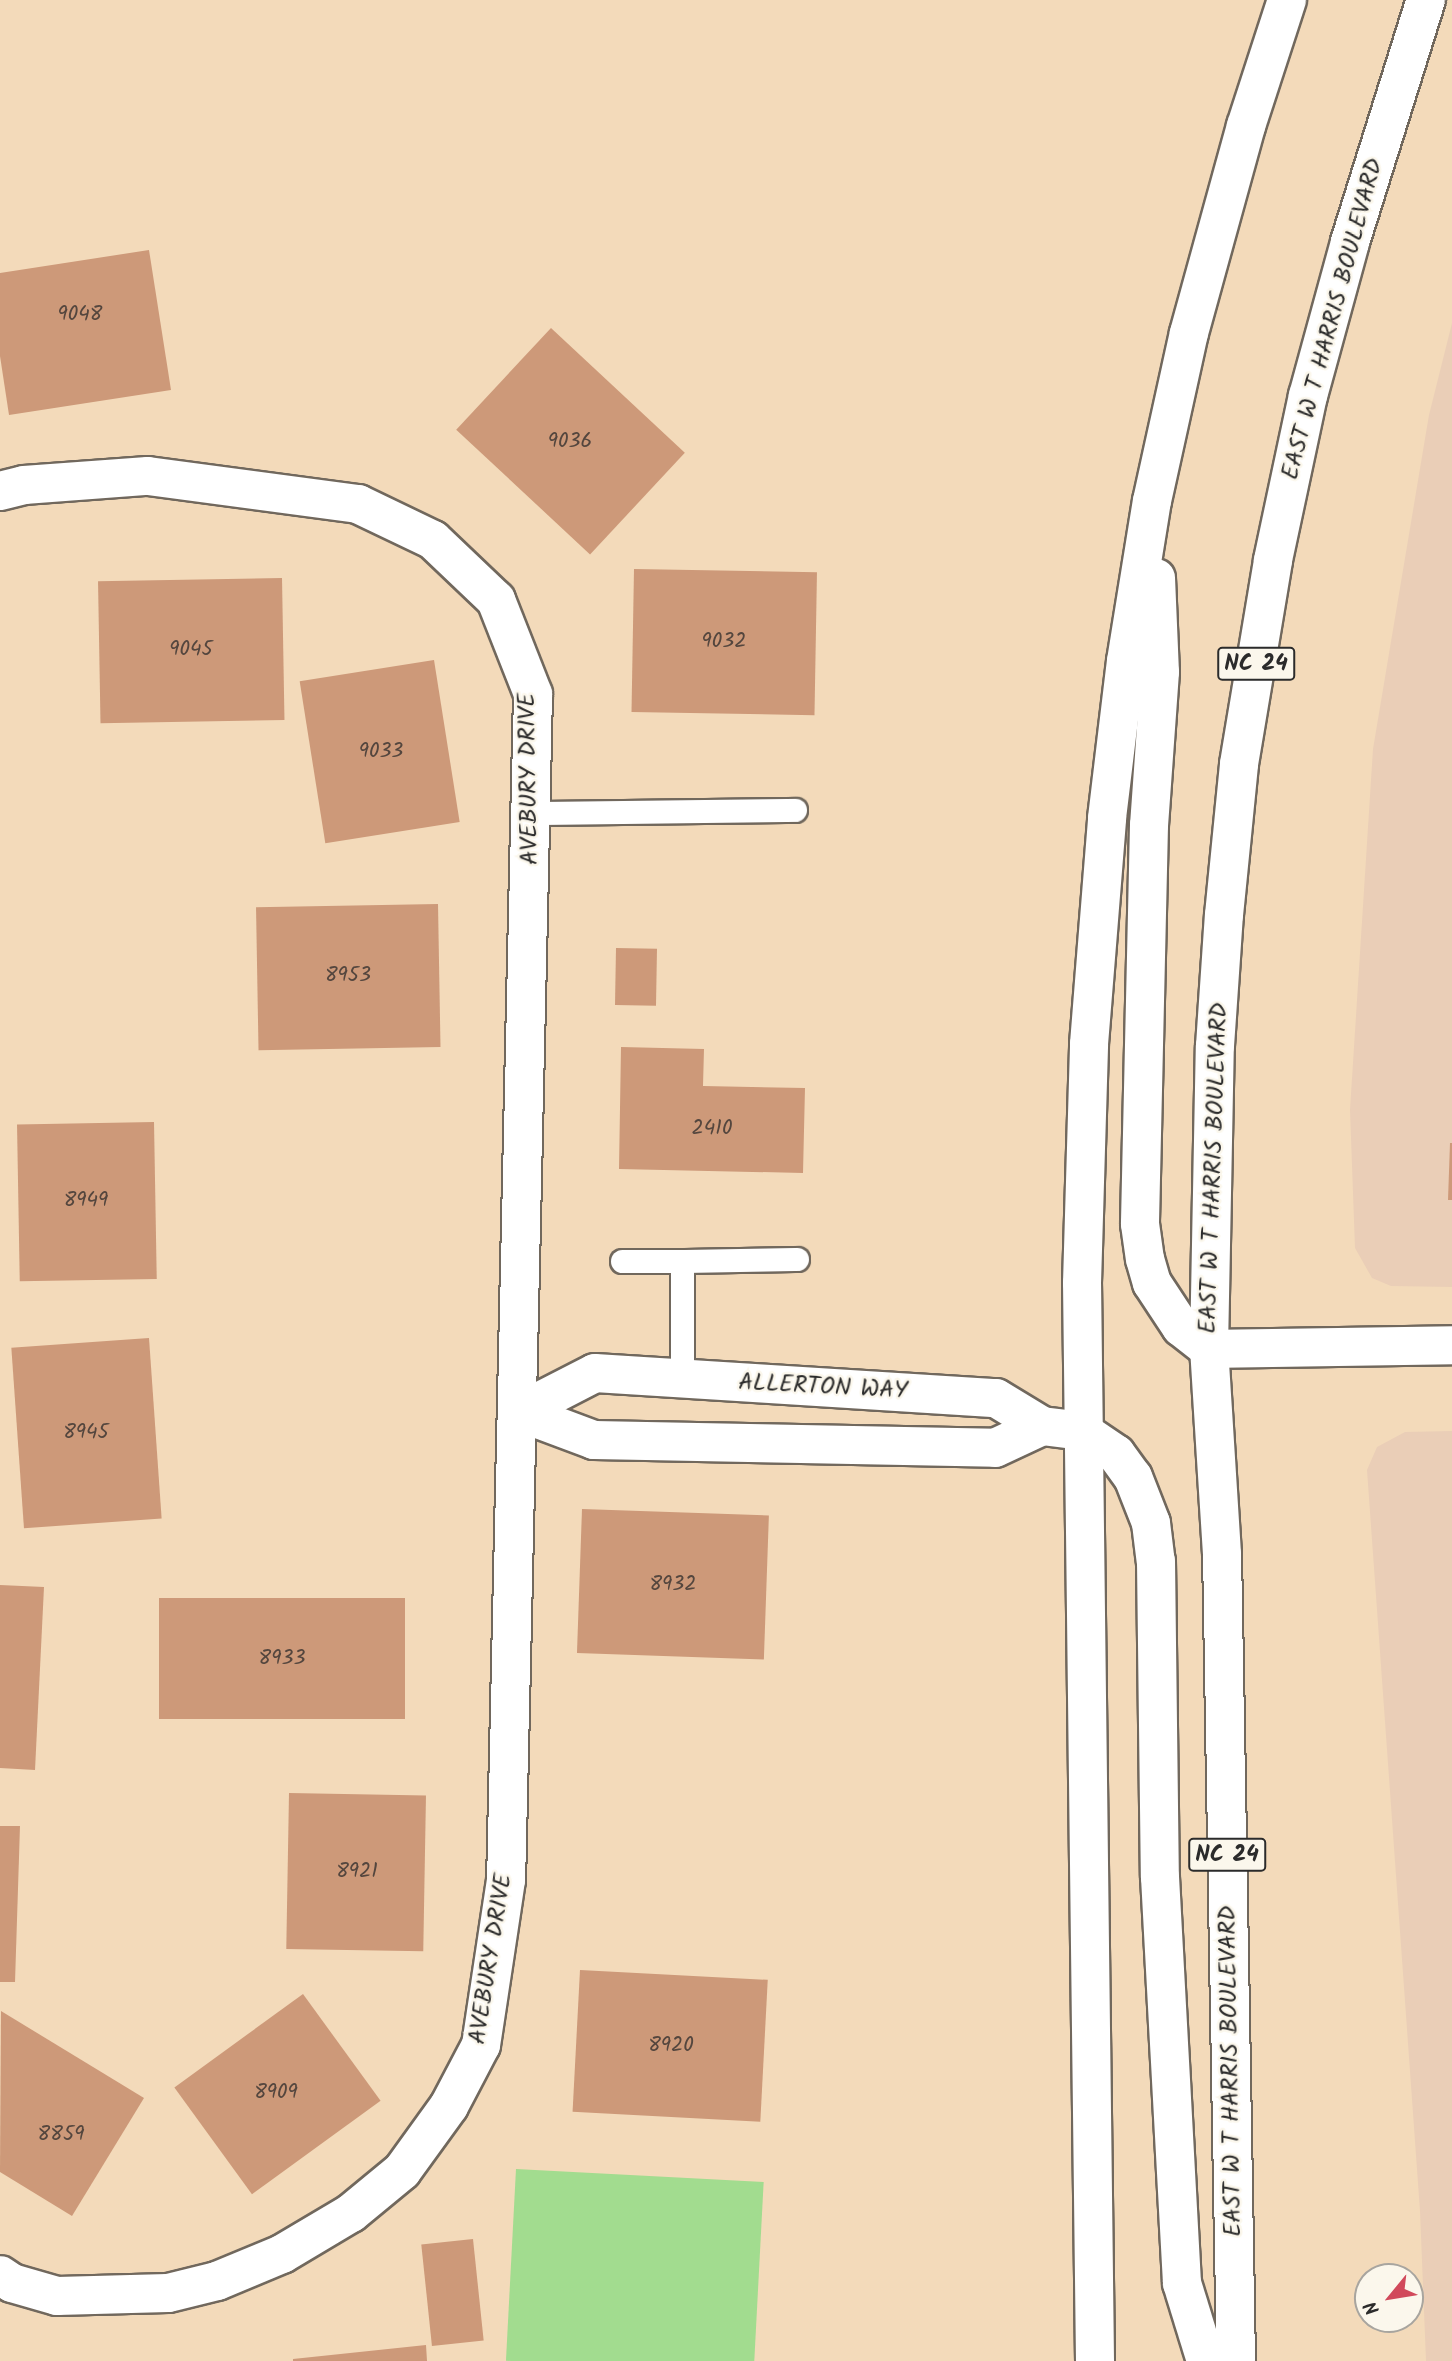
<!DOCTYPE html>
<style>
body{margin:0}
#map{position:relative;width:1452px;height:2361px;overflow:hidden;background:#f3daba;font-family:Kalam,sans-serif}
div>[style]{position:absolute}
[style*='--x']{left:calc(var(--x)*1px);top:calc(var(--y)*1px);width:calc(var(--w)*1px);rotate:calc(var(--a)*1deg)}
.built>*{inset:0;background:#eaceb7}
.green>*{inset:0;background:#a2dc8f;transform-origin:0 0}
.building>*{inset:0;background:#cd9979;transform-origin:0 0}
.roads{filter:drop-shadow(2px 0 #71685d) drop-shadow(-2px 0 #71685d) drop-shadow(0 2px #71685d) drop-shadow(0 -2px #71685d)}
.service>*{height:23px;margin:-11.5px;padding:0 11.5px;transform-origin:11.5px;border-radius:11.5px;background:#fff}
.minor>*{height:38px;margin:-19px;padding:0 19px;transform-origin:19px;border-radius:19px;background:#fff}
.primary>*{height:38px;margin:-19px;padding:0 19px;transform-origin:19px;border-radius:19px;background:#fff}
span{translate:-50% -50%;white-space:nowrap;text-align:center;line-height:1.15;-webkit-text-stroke:5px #fbf7ec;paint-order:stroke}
.number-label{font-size:21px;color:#54463e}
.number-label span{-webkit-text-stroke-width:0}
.shield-label span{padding:2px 5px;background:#fbf7ec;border:2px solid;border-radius:5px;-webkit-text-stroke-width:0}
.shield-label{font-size:23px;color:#2b2b2b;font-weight:700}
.street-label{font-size:24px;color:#2b2b2b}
.north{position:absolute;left:1354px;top:2263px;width:70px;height:70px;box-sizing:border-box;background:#fbf7ec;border:2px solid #a8a59f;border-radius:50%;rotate:240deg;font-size:19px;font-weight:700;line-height:28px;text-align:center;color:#2b2b2b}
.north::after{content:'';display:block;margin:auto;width:24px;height:32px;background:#d1495b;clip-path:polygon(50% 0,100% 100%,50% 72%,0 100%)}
</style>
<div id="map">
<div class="built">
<i style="clip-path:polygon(1452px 323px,1452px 1287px,1391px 1286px,1372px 1278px,1355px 1248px,1350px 1110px,1373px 749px,1429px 415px)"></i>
<i style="clip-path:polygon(1452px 1431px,1452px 2361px,1426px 2361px,1420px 2211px,1367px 1470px,1377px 1447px,1405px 1432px)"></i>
</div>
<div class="green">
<i style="left:516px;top:2169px;width:248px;height:192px;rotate:3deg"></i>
</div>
<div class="building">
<i style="clip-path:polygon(149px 250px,171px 390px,9px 415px,0 356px,0 273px)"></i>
<i style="left:551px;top:328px;width:183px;height:139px;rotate:43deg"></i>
<i style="left:634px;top:569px;width:183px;height:143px;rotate:1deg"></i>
<i style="left:282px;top:578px;width:142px;height:184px;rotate:89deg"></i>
<i style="left:434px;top:660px;width:164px;height:136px;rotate:81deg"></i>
<i style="left:438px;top:904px;width:143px;height:182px;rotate:89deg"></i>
<i style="left:616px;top:948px;width:41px;height:57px;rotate:1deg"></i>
<i style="clip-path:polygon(621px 1047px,704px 1049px,703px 1086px,805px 1088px,803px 1173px,619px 1169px)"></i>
<i style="left:154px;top:1122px;width:157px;height:137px;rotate:89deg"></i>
<i style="clip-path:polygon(1450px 1143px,1452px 1143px,1452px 1200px,1448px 1200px)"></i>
<i style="left:149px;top:1338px;width:181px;height:138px;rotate:86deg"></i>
<i style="left:582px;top:1509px;width:187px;height:144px;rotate:2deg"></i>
<i style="clip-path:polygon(0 1585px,44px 1587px,35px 1770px,0 1768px)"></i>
<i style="left:159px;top:1598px;width:246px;height:121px"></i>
<i style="left:289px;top:1793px;width:137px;height:156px;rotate:1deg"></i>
<i style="clip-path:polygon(0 1826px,20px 1826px,15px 1982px,0 1982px)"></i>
<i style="left:580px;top:1970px;width:188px;height:142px;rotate:3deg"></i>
<i style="left:303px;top:1994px;width:132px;height:159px;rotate:54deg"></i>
<i style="clip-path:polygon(1px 2011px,144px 2098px,72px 2216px,0 2172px)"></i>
<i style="left:473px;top:2239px;width:102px;height:52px;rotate:84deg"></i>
<i style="clip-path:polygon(426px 2345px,427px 2361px,293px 2361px,293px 2359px)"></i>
</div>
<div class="roads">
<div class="service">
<i style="--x:532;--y:813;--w:263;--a:-0.7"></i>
<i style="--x:622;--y:1261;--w:60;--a:0"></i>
<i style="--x:682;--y:1261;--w:118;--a:90"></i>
<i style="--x:682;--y:1261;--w:115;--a:-1"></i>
</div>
<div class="minor">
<i style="--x:0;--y:491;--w:25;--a:-14"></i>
<i style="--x:24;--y:485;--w:124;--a:-4.2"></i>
<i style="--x:148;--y:476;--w:212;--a:7.6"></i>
<i style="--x:358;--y:504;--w:83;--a:25.6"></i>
<i style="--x:433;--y:540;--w:87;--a:43.6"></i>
<i style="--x:496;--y:600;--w:101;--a:68.5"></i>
<i style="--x:533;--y:694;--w:1186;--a:91.3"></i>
<i style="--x:506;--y:1880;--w:167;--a:98.6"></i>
<i style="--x:481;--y:2045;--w:69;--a:117.7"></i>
<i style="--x:449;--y:2106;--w:80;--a:125.9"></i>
<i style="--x:402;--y:2171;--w:66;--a:140.5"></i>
<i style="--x:351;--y:2213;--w:80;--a:149.3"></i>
<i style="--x:282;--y:2254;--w:70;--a:157.4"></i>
<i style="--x:217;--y:2281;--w:50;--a:166.2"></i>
<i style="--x:168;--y:2293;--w:111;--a:178.5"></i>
<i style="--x:57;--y:2296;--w:47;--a:-163.9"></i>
<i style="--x:12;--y:2283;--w:14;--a:-146"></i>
<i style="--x:1209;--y:1349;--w:243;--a:-0.9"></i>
<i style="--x:519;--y:1412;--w:85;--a:-27.2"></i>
<i style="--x:595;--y:1373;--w:402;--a:3.6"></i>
<i style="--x:996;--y:1398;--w:54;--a:31.3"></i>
<i style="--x:1042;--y:1426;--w:40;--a:7.1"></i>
<i style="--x:519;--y:1412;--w:80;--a:20.5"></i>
<i style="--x:594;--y:1440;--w:401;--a:1.1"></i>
<i style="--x:995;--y:1448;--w:52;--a:-25.1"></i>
</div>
<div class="primary">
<i style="--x:1156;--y:578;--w:94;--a:87.6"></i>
<i style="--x:1160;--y:672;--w:153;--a:94.1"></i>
<i style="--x:1149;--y:825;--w:399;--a:91.3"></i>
<i style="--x:1140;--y:1224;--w:35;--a:82"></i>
<i style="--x:1145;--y:1259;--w:25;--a:74"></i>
<i style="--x:1152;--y:1283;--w:53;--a:56.6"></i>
<i style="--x:1181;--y:1327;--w:36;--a:38"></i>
<i style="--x:1082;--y:1431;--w:41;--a:34.1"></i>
<i style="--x:1116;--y:1454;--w:29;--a:54"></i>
<i style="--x:1133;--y:1477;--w:49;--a:68.6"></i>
<i style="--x:1151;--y:1523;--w:38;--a:83"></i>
<i style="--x:1156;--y:1561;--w:316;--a:89.3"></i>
<i style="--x:1160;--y:1877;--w:407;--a:86.9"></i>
<i style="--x:1182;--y:2283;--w:82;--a:72.9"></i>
<i style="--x:1095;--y:2361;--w:1078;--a:-90.69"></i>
<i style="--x:1082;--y:1283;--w:239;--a:-88.3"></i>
<i style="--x:1089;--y:1044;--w:227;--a:-85.4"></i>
<i style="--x:1107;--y:818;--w:158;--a:-83.1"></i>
<i style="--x:1126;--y:661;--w:162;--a:-80.8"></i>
<i style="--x:1152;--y:501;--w:172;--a:-77.6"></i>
<i style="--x:1189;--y:333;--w:215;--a:-74.6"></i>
<i style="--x:1246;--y:126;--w:133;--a:-72"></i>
<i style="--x:1236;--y:2361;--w:807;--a:-90.99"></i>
<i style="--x:1222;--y:1554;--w:205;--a:-93.6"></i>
<i style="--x:1209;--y:1349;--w:303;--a:-88.9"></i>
<i style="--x:1215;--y:1046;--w:131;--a:-86.1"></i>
<i style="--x:1224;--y:915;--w:152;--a:-84.3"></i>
<i style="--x:1239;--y:764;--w:207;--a:-80.5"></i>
<i style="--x:1273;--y:560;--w:168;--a:-78"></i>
<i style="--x:1308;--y:396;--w:160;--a:-74.7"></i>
<i style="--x:1350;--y:242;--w:254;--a:-72.6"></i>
</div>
</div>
<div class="number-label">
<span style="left:80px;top:315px">9048</span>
<span style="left:570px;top:442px">9036</span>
<span style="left:724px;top:642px">9032</span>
<span style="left:191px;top:650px">9045</span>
<span style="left:381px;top:752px">9033</span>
<span style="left:348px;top:976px">8953</span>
<span style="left:712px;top:1129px">2410</span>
<span style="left:86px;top:1201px">8949</span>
<span style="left:86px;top:1433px">8945</span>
<span style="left:673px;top:1585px">8932</span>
<span style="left:282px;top:1659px">8933</span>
<span style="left:357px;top:1872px">8921</span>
<span style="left:671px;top:2046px">8920</span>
<span style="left:276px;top:2093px">8909</span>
<span style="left:61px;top:2135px">8859</span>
</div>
<div class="shield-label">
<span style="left:1256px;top:664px">NC 24</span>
<span style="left:1227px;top:1855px">NC 24</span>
</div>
<div class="street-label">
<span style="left:1333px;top:319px;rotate:-75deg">EAST W T HARRIS BOULEVARD</span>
<span style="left:529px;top:779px;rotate:-91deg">AVEBURY DRIVE</span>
<span style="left:1214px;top:1168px;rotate:-88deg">EAST W T HARRIS BOULEVARD</span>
<span style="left:823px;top:1387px;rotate:3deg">ALLERTON WAY</span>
<span style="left:491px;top:1959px;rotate:-81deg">AVEBURY DRIVE</span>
<span style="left:1231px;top:2071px;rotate:-91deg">EAST W T HARRIS BOULEVARD</span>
</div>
<div class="north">N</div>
</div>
